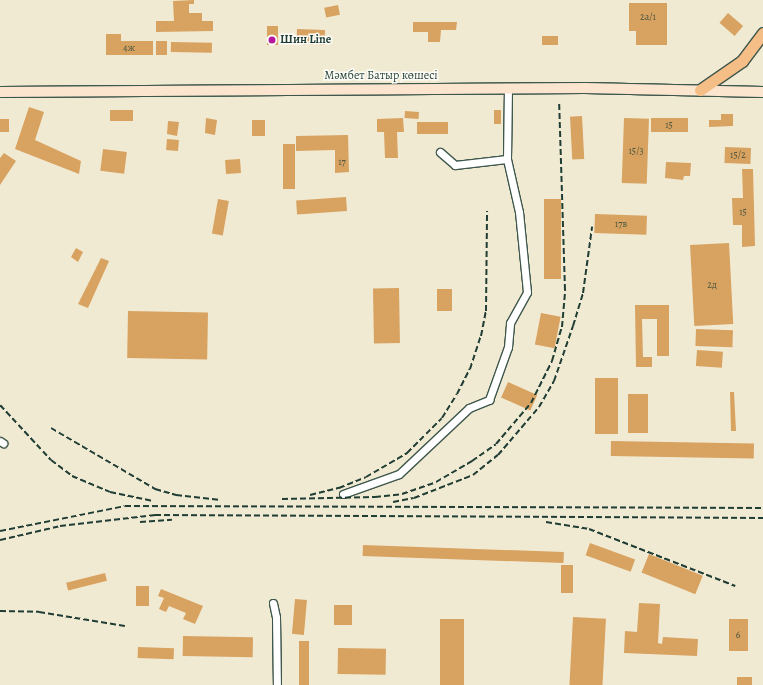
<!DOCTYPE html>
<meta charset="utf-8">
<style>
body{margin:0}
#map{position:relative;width:763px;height:685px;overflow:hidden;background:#f1ead2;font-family:Alegreya,serif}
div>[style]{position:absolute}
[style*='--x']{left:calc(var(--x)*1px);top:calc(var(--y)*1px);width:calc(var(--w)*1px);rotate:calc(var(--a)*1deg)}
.building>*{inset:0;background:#d8a261;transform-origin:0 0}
.roads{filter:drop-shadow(1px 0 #3e574c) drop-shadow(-1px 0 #3e574c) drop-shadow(0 1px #3e574c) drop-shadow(0 -1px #3e574c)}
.street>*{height:7px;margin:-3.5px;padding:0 3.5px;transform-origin:3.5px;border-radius:3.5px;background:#fff}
.secondary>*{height:10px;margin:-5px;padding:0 5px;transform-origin:5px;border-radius:5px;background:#fbe5cf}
.primary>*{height:11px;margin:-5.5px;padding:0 5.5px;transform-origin:5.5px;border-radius:5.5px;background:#f6be87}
.rail>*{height:2px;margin-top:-1px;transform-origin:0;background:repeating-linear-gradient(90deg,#1f3d34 0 6px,transparent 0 9px)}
.dots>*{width:11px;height:11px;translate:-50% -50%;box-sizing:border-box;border:2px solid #fdfcf7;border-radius:50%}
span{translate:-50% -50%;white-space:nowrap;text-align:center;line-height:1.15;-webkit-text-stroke:3px #fdfcf7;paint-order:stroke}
.number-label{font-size:10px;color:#4d563f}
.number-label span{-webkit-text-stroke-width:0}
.poi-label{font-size:12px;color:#1f3d34;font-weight:700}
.left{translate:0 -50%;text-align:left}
.street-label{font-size:12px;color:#1f3d34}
</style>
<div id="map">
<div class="building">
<i style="clip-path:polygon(194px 0,194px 4px,189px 4px,189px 13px,202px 13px,202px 21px,213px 21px,213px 31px,156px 32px,156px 21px,174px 21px,173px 1px)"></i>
<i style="clip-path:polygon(629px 3px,667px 3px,667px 45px,636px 45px,636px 31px,629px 31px)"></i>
<i style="left:338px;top:5px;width:10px;height:14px;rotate:79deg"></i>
<i style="left:728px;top:13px;width:20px;height:13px;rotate:41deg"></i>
<i style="clip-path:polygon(413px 22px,457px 22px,456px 30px,441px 30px,440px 42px,428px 42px,428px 32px,413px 32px)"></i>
<i style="left:267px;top:26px;width:11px;height:19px"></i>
<i style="left:297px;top:29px;width:28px;height:15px;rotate:2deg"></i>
<i style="clip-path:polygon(106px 34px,121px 34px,121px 41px,153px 41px,153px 55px,106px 55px)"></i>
<i style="left:558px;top:36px;width:9px;height:16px;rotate:90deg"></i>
<i style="left:167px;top:41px;width:14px;height:11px;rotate:90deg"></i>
<i style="left:171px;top:42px;width:41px;height:10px;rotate:1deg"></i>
<i style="clip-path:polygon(29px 107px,44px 112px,35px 140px,81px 161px,79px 174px,15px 149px)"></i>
<i style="left:110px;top:110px;width:23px;height:11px"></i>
<i style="left:494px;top:110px;width:7px;height:14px"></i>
<i style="left:405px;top:111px;width:14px;height:7px;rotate:4deg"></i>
<i style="clip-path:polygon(721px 114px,733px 114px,733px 126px,709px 127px,709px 120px,721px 120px)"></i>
<i style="left:582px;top:116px;width:43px;height:12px;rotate:87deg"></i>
<i style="clip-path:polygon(206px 118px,217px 120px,215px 135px,205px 133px)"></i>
<i style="clip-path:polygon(403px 118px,404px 132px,397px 132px,398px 158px,385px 158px,384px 132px,377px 132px,377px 119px)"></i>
<i style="left:624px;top:118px;width:25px;height:65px;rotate:2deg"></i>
<i style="left:651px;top:118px;width:37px;height:14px"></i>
<i style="left:0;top:119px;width:9px;height:13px"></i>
<i style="left:265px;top:120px;width:16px;height:13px;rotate:90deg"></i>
<i style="clip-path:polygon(168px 121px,179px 122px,177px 136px,167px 134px)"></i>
<i style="left:417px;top:122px;width:31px;height:12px"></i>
<i style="clip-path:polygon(348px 135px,349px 172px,335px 173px,335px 150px,296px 151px,296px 136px)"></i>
<i style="left:167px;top:139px;width:12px;height:11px;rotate:5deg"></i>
<i style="left:283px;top:144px;width:12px;height:45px"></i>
<i style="left:725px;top:147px;width:26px;height:16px;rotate:2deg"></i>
<i style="left:103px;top:149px;width:24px;height:22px;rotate:7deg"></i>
<i style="clip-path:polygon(4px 153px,16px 161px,0 185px,0 158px)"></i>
<i style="left:240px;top:159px;width:14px;height:15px;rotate:86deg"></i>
<i style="clip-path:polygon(666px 162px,691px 163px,690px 176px,684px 176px,683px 180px,665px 178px)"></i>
<i style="clip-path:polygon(742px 169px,753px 169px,755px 246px,742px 247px,742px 225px,733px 225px,732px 198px,743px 198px)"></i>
<i style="left:346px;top:197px;width:14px;height:50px;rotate:86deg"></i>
<i style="left:218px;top:199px;width:11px;height:35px;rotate:10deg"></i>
<i style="left:544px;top:199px;width:17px;height:80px"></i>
<i style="left:595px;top:214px;width:52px;height:19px;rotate:2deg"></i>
<i style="left:729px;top:243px;width:81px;height:39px;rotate:87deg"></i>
<i style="clip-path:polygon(76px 248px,83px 252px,78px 262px,71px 257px)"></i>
<i style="clip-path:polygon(101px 258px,109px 261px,88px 308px,78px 304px)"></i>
<i style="left:399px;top:288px;width:55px;height:26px;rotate:89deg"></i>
<i style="left:437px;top:289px;width:15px;height:22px"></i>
<i style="clip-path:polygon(635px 305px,669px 305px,669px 356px,657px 356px,657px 319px,642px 319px,643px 357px,652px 357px,652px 367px,636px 367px)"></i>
<i style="left:128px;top:311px;width:80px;height:47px;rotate:1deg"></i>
<i style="left:541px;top:313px;width:20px;height:32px;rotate:11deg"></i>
<i style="left:696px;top:329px;width:37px;height:17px;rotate:2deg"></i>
<i style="left:697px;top:350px;width:26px;height:16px;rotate:4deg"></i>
<i style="left:595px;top:378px;width:23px;height:56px"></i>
<i style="left:508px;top:382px;width:32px;height:17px;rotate:24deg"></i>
<i style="clip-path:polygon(730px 392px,734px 392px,736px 431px,731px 431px)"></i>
<i style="left:628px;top:394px;width:20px;height:39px"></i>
<i style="left:611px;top:441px;width:143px;height:15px;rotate:1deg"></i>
<i style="left:590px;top:543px;width:48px;height:13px;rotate:20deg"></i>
<i style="left:363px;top:545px;width:201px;height:11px;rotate:2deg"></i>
<i style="left:649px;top:554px;width:58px;height:20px;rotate:22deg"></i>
<i style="left:561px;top:565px;width:12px;height:28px"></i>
<i style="left:105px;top:573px;width:8px;height:40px;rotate:76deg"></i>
<i style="left:136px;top:586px;width:13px;height:20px"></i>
<i style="clip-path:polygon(161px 589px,203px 606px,195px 624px,183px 619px,186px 613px,169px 606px,166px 612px,159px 609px,164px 598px,158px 596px)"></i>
<i style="left:295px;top:599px;width:12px;height:35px;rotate:5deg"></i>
<i style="clip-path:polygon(639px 603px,660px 604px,658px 643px,662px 644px,663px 637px,698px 639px,697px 656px,624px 653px,625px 631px,637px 632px)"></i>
<i style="left:334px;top:605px;width:18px;height:20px"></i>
<i style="left:573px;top:617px;width:33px;height:68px;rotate:3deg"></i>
<i style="left:464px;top:619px;width:66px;height:24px;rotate:90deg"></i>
<i style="left:729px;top:619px;width:19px;height:32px"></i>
<i style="left:183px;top:636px;width:70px;height:20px;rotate:1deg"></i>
<i style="left:299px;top:641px;width:10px;height:44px"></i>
<i style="left:138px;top:647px;width:36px;height:11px;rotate:2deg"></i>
<i style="left:338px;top:648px;width:48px;height:26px;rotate:1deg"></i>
<i style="left:737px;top:677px;width:15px;height:8px"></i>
</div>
<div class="roads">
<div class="street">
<i style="--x:440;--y:152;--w:20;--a:41"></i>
<i style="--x:455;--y:165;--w:52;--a:-6.6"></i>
<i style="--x:507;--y:159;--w:71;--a:-89.2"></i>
<i style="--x:0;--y:441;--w:4;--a:34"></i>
<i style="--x:343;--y:494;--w:59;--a:-19.7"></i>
<i style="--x:399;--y:474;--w:96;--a:-43.3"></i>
<i style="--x:469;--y:408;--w:22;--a:-22"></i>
<i style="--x:489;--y:400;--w:56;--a:-70.3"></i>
<i style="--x:508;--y:347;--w:24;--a:-85"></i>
<i style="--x:510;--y:323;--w:35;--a:-61"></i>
<i style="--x:527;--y:292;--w:80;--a:-95.7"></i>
<i style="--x:519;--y:212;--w:54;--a:-102.8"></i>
<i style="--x:273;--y:603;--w:14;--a:78"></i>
<i style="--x:276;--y:617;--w:68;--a:89.2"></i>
</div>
<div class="secondary">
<i style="--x:0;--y:92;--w:585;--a:-0.39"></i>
<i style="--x:585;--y:88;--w:178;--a:1.3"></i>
</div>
<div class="primary">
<i style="--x:700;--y:90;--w:51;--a:-34.6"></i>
<i style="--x:742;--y:61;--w:35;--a:-53"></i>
</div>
</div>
<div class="rail">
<i style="--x:0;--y:405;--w:75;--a:47.2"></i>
<i style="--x:51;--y:460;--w:26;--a:37"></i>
<i style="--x:72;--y:476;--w:41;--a:22.8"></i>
<i style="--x:110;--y:492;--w:44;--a:11.8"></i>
<i style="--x:51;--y:428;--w:121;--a:30.4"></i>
<i style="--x:155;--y:489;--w:22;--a:16"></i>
<i style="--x:176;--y:495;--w:45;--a:6.3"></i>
<i style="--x:310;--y:495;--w:30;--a:-14"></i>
<i style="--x:339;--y:488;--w:29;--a:-22"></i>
<i style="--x:366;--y:477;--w:48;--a:-30.3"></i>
<i style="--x:407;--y:453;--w:49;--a:-45"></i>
<i style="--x:442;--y:418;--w:28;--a:-58"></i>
<i style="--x:457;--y:394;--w:28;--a:-63"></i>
<i style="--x:470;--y:369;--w:35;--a:-72"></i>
<i style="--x:481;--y:336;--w:25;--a:-79"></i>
<i style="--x:486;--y:311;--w:100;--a:-89.4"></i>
<i style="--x:282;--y:499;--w:93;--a:-1.2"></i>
<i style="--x:375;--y:497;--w:27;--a:-6"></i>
<i style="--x:402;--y:494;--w:36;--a:-19"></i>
<i style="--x:436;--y:482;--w:42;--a:-30.3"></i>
<i style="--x:472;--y:461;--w:29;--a:-35"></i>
<i style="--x:496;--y:444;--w:54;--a:-49.5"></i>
<i style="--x:531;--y:403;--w:47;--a:-63.4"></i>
<i style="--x:552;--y:361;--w:35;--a:-74"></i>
<i style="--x:562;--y:327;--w:37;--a:-85"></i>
<i style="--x:565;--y:290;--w:188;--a:-91.8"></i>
<i style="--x:393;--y:502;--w:21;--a:-11"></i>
<i style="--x:414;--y:498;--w:63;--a:-21.3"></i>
<i style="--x:473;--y:475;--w:32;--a:-39"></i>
<i style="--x:498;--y:455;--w:63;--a:-49.5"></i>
<i style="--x:539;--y:407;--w:30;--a:-60"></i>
<i style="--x:554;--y:381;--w:58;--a:-70.9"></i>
<i style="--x:573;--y:326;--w:34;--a:-73"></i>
<i style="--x:583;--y:293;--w:67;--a:-82.2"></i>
<i style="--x:140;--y:522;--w:32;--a:-4"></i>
<i style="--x:546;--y:522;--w:44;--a:9.2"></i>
<i style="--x:589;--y:529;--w:157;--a:21.3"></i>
<i style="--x:0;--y:531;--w:127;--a:-11.3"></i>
<i style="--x:125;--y:506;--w:638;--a:0.18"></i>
<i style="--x:0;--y:540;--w:62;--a:-13.1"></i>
<i style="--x:60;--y:526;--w:96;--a:-6.6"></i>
<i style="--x:155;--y:515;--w:608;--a:0.28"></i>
<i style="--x:0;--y:611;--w:39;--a:1"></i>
<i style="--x:39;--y:612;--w:87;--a:9.2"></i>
</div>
<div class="dots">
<i style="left:272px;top:40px;background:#b5179e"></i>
</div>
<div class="number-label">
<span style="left:648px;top:17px">2а/1</span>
<span style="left:129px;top:48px">4ж</span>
<span style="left:669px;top:125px">15</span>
<span style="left:636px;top:151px">15/3</span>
<span style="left:738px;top:155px">15/2</span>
<span style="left:342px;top:162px">17</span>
<span style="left:743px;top:212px">15</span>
<span style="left:621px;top:224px">17в</span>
<span style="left:712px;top:285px">2д</span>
<span style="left:738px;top:635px">6</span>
</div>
<div class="poi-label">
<span class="left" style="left:280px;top:40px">Шин Line</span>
</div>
<div class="street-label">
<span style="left:381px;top:76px">Мәмбет Батыр көшесі</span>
</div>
</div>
